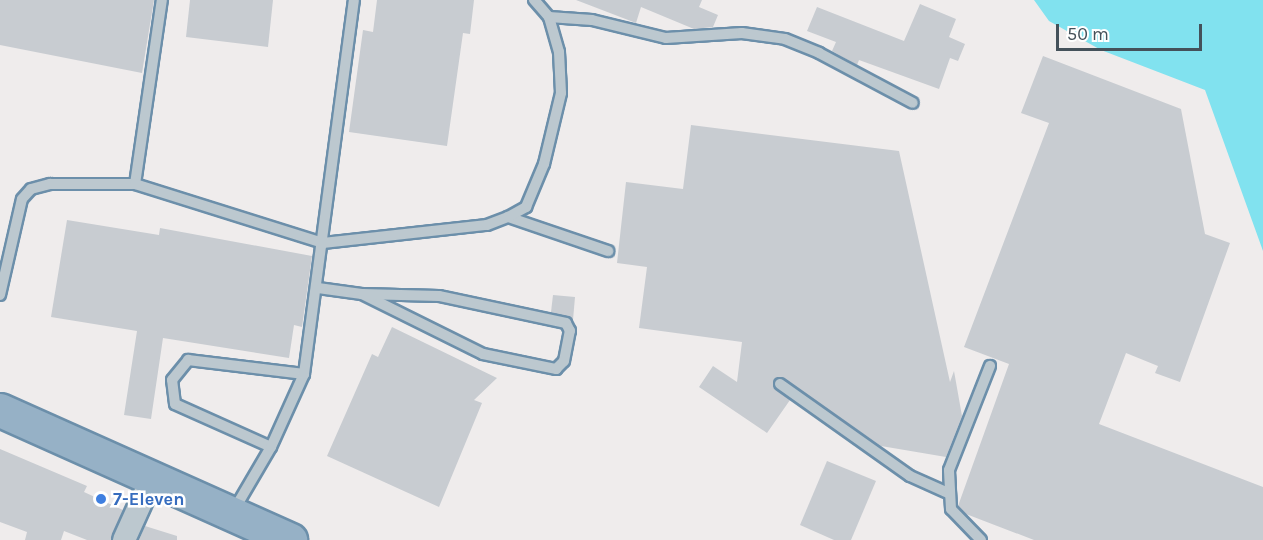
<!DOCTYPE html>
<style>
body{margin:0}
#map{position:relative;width:1263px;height:540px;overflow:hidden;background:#efecec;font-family:Karla,sans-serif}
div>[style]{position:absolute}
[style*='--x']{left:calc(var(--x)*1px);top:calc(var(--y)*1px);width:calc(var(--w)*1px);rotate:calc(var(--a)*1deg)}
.water>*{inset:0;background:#81e2ef}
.building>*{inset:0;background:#c8ccd1}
.roads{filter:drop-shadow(2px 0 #6c8faa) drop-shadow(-2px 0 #6c8faa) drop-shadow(0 2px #6c8faa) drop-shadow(0 -2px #6c8faa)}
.service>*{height:10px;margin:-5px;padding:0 5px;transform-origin:5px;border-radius:5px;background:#bcc8cf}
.minor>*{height:22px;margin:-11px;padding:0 11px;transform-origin:11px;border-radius:11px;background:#bcc8cf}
.trunk>*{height:33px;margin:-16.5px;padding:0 16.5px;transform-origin:16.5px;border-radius:16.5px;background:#96b1c6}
.dots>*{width:16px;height:16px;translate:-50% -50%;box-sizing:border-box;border:3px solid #fff;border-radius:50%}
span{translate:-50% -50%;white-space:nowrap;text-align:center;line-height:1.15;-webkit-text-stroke:5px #fff;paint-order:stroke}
.shop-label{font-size:18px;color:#366cbe;font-weight:700}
.left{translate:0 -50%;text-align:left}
.scale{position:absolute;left:1056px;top:24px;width:146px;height:27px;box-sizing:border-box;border:3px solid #44515a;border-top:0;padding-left:8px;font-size:18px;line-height:21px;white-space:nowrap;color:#44515a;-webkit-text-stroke:4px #fff;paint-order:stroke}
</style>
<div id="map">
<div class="water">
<i style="clip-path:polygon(1034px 0,1263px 0,1263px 251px,1205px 90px,1101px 50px,1049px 21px)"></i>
</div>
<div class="building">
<i style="clip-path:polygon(0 0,154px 0,142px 73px,0 45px)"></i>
<i style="clip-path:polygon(190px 0,273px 0,268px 47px,186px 37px)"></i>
<i style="clip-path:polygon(377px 0,474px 0,470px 34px,463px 33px,447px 146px,349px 132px,363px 30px,373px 32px)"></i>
<i style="clip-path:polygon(576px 0,702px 0,699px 7px,718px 15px,713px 27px,694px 29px,641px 7px,636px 23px)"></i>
<i style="clip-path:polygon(920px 4px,956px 19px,949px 37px,965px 44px,958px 61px,950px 58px,939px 89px,859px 60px,857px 65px,832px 51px,836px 42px,807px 31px,817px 7px,904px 41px)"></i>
<i style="clip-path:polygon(1043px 56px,1181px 109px,1205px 234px,1230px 243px,1180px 382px,1155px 373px,1158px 366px,1126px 353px,1099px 424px,1263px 487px,1263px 540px,1034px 540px,966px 514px,958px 506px,1009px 364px,964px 347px,1049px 123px,1021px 113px)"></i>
<i style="clip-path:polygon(691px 125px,899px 151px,950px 382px,954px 371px,962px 416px,946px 457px,881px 446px,781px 377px,774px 379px,773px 387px,790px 400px,767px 433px,699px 387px,713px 366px,737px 382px,742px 342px,639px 328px,647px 267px,617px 263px,626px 182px,683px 189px)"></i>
<i style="clip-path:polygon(67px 220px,159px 235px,160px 228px,312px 256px,302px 327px,294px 325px,289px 358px,163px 338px,151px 419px,124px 415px,137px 331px,51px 317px)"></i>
<i style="clip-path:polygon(553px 295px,575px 297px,573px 320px,551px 312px)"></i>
<i style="clip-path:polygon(392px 327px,497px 378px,474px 400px,482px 403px,439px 507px,327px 456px,372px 354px,378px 357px)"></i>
<i style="clip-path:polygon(0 449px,87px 486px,84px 492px,123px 510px,111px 540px,87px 540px,64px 531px,61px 540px,25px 540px,27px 532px,0 522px)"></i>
<i style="clip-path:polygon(827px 461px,876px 481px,851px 540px,834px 540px,800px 525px)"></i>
<i style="clip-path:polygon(145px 526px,177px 536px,177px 540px,139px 540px)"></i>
</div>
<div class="roads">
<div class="service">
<i style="--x:549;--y:17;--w:43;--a:4"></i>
<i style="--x:592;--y:20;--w:76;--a:13.7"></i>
<i style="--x:666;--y:38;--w:76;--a:-3.8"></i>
<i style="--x:742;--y:33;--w:43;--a:7.9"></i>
<i style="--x:785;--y:39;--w:37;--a:22"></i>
<i style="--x:819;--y:53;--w:106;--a:28"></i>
<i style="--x:135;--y:184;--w:186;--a:-81.7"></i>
<i style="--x:508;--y:217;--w:106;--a:18.8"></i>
<i style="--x:318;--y:288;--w:44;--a:7.8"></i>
<i style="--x:362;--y:294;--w:135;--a:26.4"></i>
<i style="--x:483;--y:354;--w:75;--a:11.6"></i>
<i style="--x:556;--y:369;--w:11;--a:-45"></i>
<i style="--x:564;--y:361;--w:31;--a:-79"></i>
<i style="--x:570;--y:331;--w:9;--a:-117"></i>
<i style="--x:566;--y:323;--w:130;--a:-168"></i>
<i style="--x:439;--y:296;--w:77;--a:-178.5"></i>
<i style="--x:0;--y:295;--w:98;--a:-77.1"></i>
<i style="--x:22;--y:199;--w:13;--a:-48"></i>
<i style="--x:31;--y:189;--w:20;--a:-15"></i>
<i style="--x:50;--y:184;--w:85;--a:0"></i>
<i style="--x:135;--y:184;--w:197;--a:17.4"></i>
<i style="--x:323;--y:243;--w:165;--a:-6.3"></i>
<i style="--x:487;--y:225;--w:22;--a:-21"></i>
<i style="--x:508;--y:217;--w:21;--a:-29"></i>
<i style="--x:526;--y:207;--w:47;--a:-67.3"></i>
<i style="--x:544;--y:164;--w:73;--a:-76.5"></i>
<i style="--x:561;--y:93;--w:41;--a:-92.8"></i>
<i style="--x:559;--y:52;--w:36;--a:-106"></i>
<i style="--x:549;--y:17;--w:23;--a:-131"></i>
<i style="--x:780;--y:384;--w:159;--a:35.3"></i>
<i style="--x:910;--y:476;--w:42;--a:24.1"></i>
<i style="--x:271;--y:447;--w:105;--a:-155.9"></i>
<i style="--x:175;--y:404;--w:24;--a:-97"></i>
<i style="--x:172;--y:380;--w:26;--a:-51"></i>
<i style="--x:188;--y:360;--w:117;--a:6.9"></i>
<i style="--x:234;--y:510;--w:73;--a:-59.6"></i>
<i style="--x:271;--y:447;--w:80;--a:-65.7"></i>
<i style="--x:304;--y:374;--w:377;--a:-82.4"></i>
<i style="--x:981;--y:540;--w:43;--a:-134.1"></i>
<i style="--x:951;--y:509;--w:39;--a:-93"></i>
<i style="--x:949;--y:470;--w:112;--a:-68.5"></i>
</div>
<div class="minor">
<i style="--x:124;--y:540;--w:68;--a:-65.7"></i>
</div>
<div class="trunk">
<i style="--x:0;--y:410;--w:318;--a:24.1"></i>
</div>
</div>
<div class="dots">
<i style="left:101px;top:499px;background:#3f7fe0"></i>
</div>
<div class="shop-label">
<span class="left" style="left:113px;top:499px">7-Eleven</span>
</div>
<div class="scale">50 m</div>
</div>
